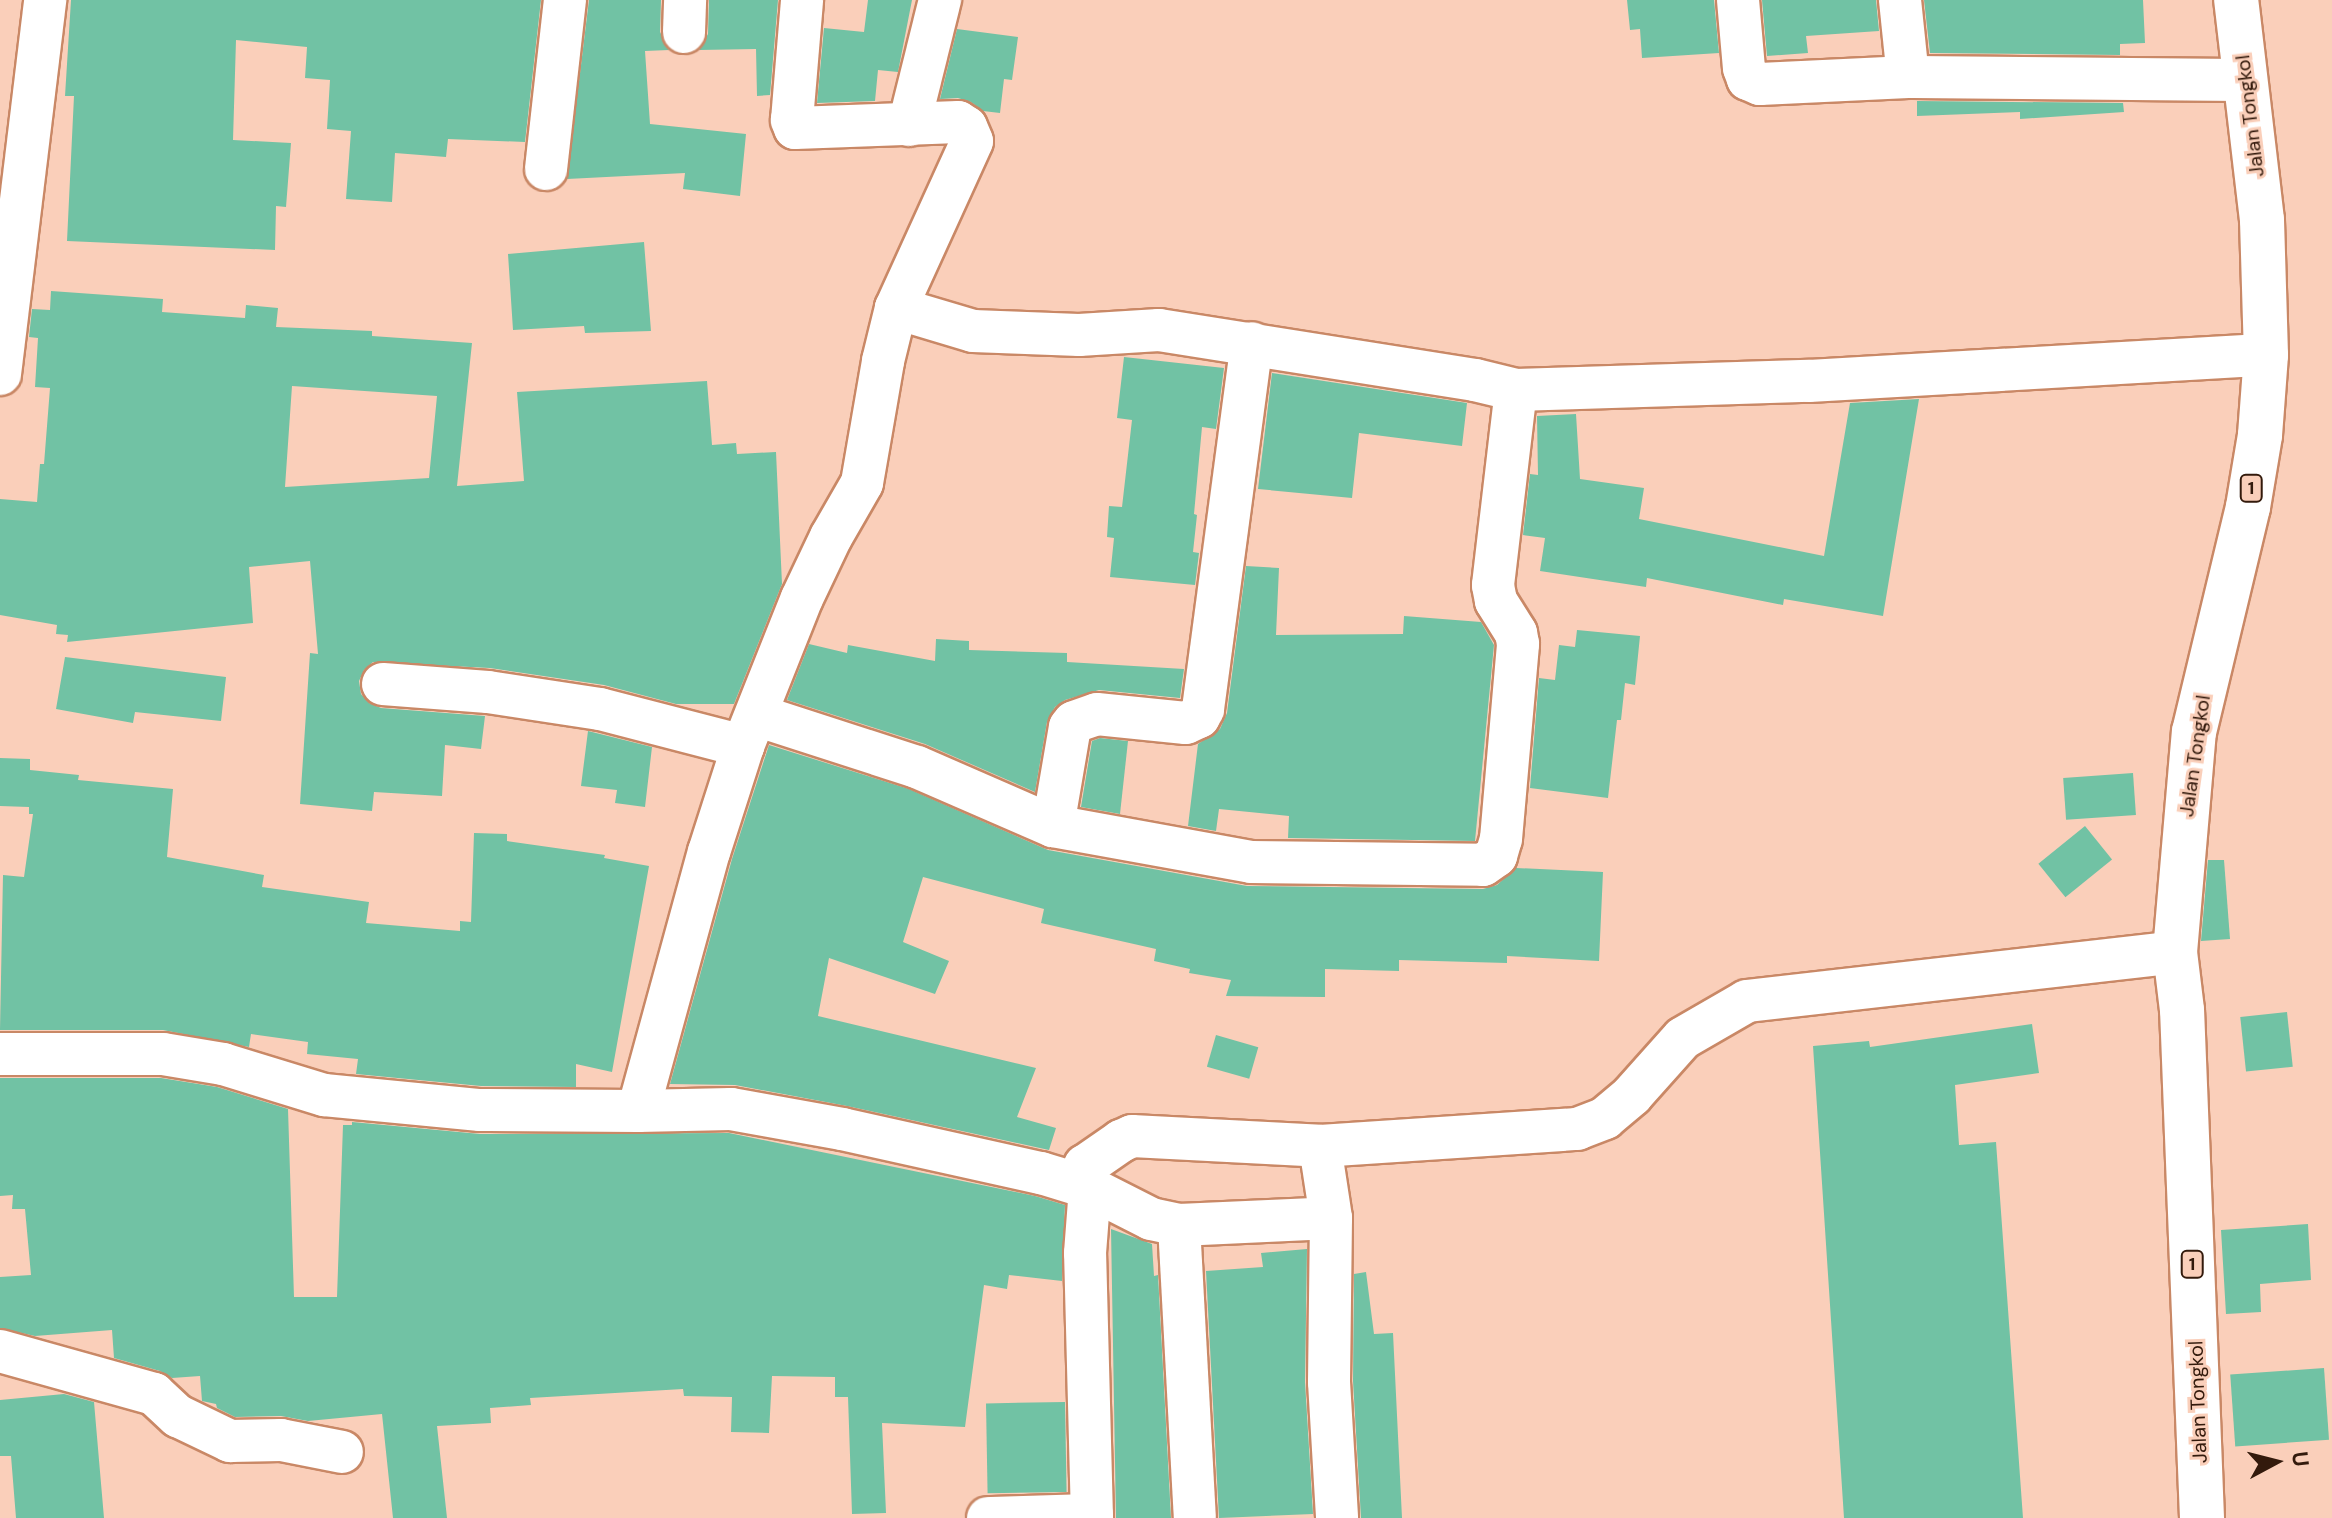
<!DOCTYPE html>
<style>
body{margin:0}
#map{position:relative;width:2332px;height:1518px;overflow:hidden;background:#facfba;font-family:"DM Sans",sans-serif}
div>[style]{position:absolute}
[style*='--x']{left:calc(var(--x)*1px);top:calc(var(--y)*1px);width:calc(var(--w)*1px);rotate:calc(var(--a)*1deg)}
.building>*{inset:0;background:#71c2a4;transform-origin:0 0}
.roads{filter:drop-shadow(2px 0 #c98866) drop-shadow(-2px 0 #c98866) drop-shadow(0 2px #c98866) drop-shadow(0 -2px #c98866)}
.minor>*{height:42px;margin:-21px;padding:0 21px;transform-origin:21px;border-radius:21px;background:#fff}
.highway>*{height:44px;margin:-22px;padding:0 22px;transform-origin:22px;border-radius:22px;background:#fff}
span{translate:-50% -50%;white-space:nowrap;text-align:center;line-height:1.15;-webkit-text-stroke:6px #facfba;paint-order:stroke}
.shield-label span{padding:2px 6px;background:#facfba;border:2px solid;border-radius:6px;-webkit-text-stroke-width:0}
.shield-label{font-size:18px;color:#331a0c;font-weight:700}
.street-label{font-size:20px;color:#331a0c}
.north{position:absolute;left:2236px;top:1422px;width:80px;height:80px;-webkit-text-stroke:6px #facfba;paint-order:stroke;rotate:83deg;font-size:22px;font-weight:700;line-height:32px;text-align:center;color:#331a0c}
.north::after{content:'';display:block;margin:auto;width:28px;height:36px;background:#331a0c;clip-path:polygon(50% 0,100% 100%,50% 72%,0 100%)}
</style>
<div id="map">
<div class="building">
<i style="clip-path:polygon(71px 0,541px 0,525px 142px,448px 139px,446px 157px,395px 153px,392px 202px,346px 199px,351px 131px,327px 129px,330px 80px,305px 78px,307px 47px,236px 40px,233px 140px,291px 143px,286px 207px,276px 206px,275px 250px,67px 241px,74px 96px,65px 96px)"></i>
<i style="clip-path:polygon(589px 0,661px 0,660px 32px,669px 50px,645px 51px,650px 124px,746px 134px,740px 196px,683px 189px,685px 173px,567px 179px)"></i>
<i style="clip-path:polygon(709px 0,778px 0,770px 95px,757px 96px,756px 49px,699px 50px,708px 34px)"></i>
<i style="clip-path:polygon(868px 0,912px 0,898px 72px,878px 70px,875px 101px,817px 103px,824px 28px,864px 32px)"></i>
<i style="clip-path:polygon(1627px 0,1714px 0,1719px 53px,1642px 58px,1640px 29px,1630px 30px)"></i>
<i style="clip-path:polygon(1762px 0,1876px 0,1879px 31px,1806px 36px,1808px 53px,1767px 56px)"></i>
<i style="clip-path:polygon(1924px 0,2143px 0,2145px 43px,2120px 44px,2120px 55px,1930px 53px)"></i>
<i style="clip-path:polygon(957px 29px,1018px 37px,1012px 80px,1004px 79px,1000px 113px,983px 111px,971px 102px,958px 98px,940px 99px)"></i>
<i style="clip-path:polygon(1917px 101px,2123px 103px,2124px 112px,2020px 119px,2020px 112px,1917px 116px)"></i>
<i style="clip-path:polygon(644px 242px,651px 331px,585px 333px,584px 326px,513px 330px,508px 254px)"></i>
<i style="clip-path:polygon(evenodd,51px 291px,163px 299px,162px 312px,245px 318px,246px 305px,278px 308px,276px 327px,372px 331px,372px 336px,472px 343px,457px 486px,524px 481px,517px 392px,707px 381px,712px 445px,736px 443px,737px 454px,776px 452px,782px 584px,734px 704px,676px 704px,604px 685px,490px 668px,373px 662px,364px 670px,359px 681px,361px 694px,369px 703px,381px 708px,485px 716px,481px 749px,445px 745px,442px 796px,374px 792px,372px 811px,300px 804px,310px 653px,318px 654px,310px 561px,249px 567px,253px 623px,67px 642px,68px 635px,56px 634px,57px 625px,0 615px,0 499px,37px 502px,40px 464px,44px 464px,50px 388px,35px 387px,38px 338px,29px 337px,32px 309px,50px 310px,51px 291px,292px 386px,437px 396px,429px 478px,285px 487px,292px 386px)"></i>
<i style="clip-path:polygon(1124px 357px,1224px 368px,1216px 429px,1202px 427px,1194px 514px,1197px 515px,1193px 552px,1199px 553px,1195px 585px,1110px 577px,1114px 538px,1107px 537px,1109px 506px,1122px 507px,1132px 420px,1117px 418px)"></i>
<i style="clip-path:polygon(1272px 373px,1467px 403px,1462px 446px,1359px 433px,1352px 498px,1258px 489px)"></i>
<i style="clip-path:polygon(1919px 399px,1883px 616px,1784px 599px,1783px 605px,1647px 578px,1646px 587px,1540px 571px,1545px 538px,1523px 535px,1530px 474px,1538px 475px,1537px 416px,1576px 414px,1580px 479px,1644px 488px,1639px 519px,1824px 556px,1850px 403px)"></i>
<i style="clip-path:polygon(1246px 566px,1279px 568px,1276px 635px,1403px 634px,1404px 616px,1481px 622px,1494px 645px,1475px 841px,1288px 838px,1289px 816px,1219px 809px,1216px 831px,1188px 826px,1198px 744px,1220px 729px,1227px 713px)"></i>
<i style="clip-path:polygon(1577px 630px,1640px 636px,1635px 685px,1625px 683px,1621px 720px,1617px 720px,1608px 798px,1530px 788px,1539px 678px,1555px 680px,1559px 645px,1575px 647px)"></i>
<i style="clip-path:polygon(936px 639px,969px 641px,969px 650px,1067px 653px,1067px 662px,1184px 669px,1180px 698px,1099px 690px,1065px 700px,1055px 707px,1047px 722px,1035px 792px,925px 744px,787px 700px,809px 644px,847px 653px,848px 645px,935px 661px)"></i>
<i style="clip-path:polygon(65px 657px,226px 677px,221px 721px,135px 712px,133px 723px,56px 709px)"></i>
<i style="clip-path:polygon(588px 731px,652px 747px,645px 807px,615px 803px,617px 790px,581px 786px)"></i>
<i style="clip-path:polygon(1100px 738px,1128px 741px,1120px 814px,1081px 807px,1092px 741px)"></i>
<i style="clip-path:polygon(769px 745px,909px 789px,1048px 850px,1247px 886px,1483px 889px,1497px 885px,1516px 868px,1603px 872px,1599px 961px,1507px 956px,1507px 963px,1399px 960px,1399px 971px,1325px 969px,1325px 997px,1226px 996px,1231px 980px,1189px 973px,1190px 969px,1154px 961px,1156px 949px,1041px 923px,1044px 909px,923px 877px,903px 942px,949px 961px,935px 994px,829px 958px,818px 1016px,1036px 1068px,1017px 1117px,1056px 1128px,1049px 1150px,847px 1106px,735px 1085px,670px 1084px,732px 859px)"></i>
<i style="clip-path:polygon(0 758px,30px 759px,30px 770px,79px 775px,78px 780px,173px 789px,167px 857px,264px 875px,262px 887px,369px 902px,366px 923px,460px 931px,460px 921px,471px 922px,474px 833px,507px 834px,507px 841px,605px 855px,604px 858px,649px 866px,612px 1072px,576px 1064px,576px 1087px,481px 1086px,356px 1074px,358px 1059px,307px 1054px,308px 1042px,251px 1034px,249px 1047px,163px 1030px,0 1030px,3px 875px,24px 877px,33px 814px,29px 814px,29px 807px,0 806px)"></i>
<i style="left:2133px;top:773px;width:42px;height:70px;rotate:86deg"></i>
<i style="left:2085px;top:826px;width:43px;height:60px;rotate:51deg"></i>
<i style="clip-path:polygon(2208px 860px,2224px 860px,2230px 939px,2201px 941px)"></i>
<i style="left:2287px;top:1012px;width:55px;height:47px;rotate:84deg"></i>
<i style="clip-path:polygon(2032px 1024px,2039px 1073px,1955px 1085px,1959px 1145px,1996px 1142px,2023px 1518px,1844px 1518px,1813px 1046px,1869px 1041px,1870px 1047px)"></i>
<i style="left:1216px;top:1035px;width:44px;height:33px;rotate:16deg"></i>
<i style="clip-path:polygon(0 1078px,161px 1078px,217px 1087px,288px 1109px,294px 1297px,337px 1297px,343px 1125px,352px 1125px,352px 1122px,480px 1134px,729px 1133px,1035px 1196px,1065px 1205px,1062px 1281px,1009px 1275px,1007px 1289px,984px 1285px,965px 1427px,882px 1423px,886px 1513px,852px 1514px,848px 1397px,835px 1397px,835px 1377px,772px 1376px,769px 1433px,731px 1432px,732px 1397px,684px 1396px,683px 1389px,530px 1398px,531px 1405px,490px 1408px,491px 1423px,437px 1426px,447px 1518px,393px 1518px,382px 1414px,308px 1421px,281px 1416px,235px 1417px,217px 1408px,216px 1404px,202px 1401px,200px 1376px,172px 1378px,160px 1371px,114px 1358px,112px 1330px,35px 1336px,0 1328px,0 1277px,31px 1275px,25px 1209px,12px 1209px,13px 1195px,0 1196px)"></i>
<i style="clip-path:polygon(2308px 1224px,2311px 1280px,2260px 1284px,2261px 1312px,2226px 1314px,2221px 1230px)"></i>
<i style="clip-path:polygon(1111px 1229px,1152px 1244px,1154px 1276px,1158px 1275px,1171px 1518px,1116px 1518px)"></i>
<i style="clip-path:polygon(1307px 1249px,1305px 1382px,1313px 1514px,1219px 1518px,1206px 1271px,1263px 1267px,1261px 1253px)"></i>
<i style="clip-path:polygon(1366px 1272px,1374px 1334px,1393px 1333px,1402px 1518px,1361px 1518px,1353px 1381px,1354px 1274px)"></i>
<i style="left:2324px;top:1368px;width:72px;height:94px;rotate:86deg"></i>
<i style="clip-path:polygon(64px 1394px,94px 1402px,104px 1518px,16px 1518px,11px 1456px,0 1456px,0 1400px)"></i>
<i style="left:1065px;top:1402px;width:90px;height:79px;rotate:89deg"></i>
</div>
<div class="roads">
<div class="minor">
<i style="--x:1738;--y:0;--w:68;--a:85"></i>
<i style="--x:1744;--y:68;--w:12;--a:70"></i>
<i style="--x:1748;--y:79;--w:13;--a:23"></i>
<i style="--x:1760;--y:84;--w:148;--a:-2.7"></i>
<i style="--x:1908;--y:77;--w:338;--a:0.5"></i>
<i style="--x:1900;--y:0;--w:77;--a:84.1"></i>
<i style="--x:684;--y:32;--w:32;--a:-88"></i>
<i style="--x:909;--y:125;--w:129;--a:-76.1"></i>
<i style="--x:546;--y:169;--w:170;--a:-83.6"></i>
<i style="--x:896;--y:308;--w:80;--a:16.6"></i>
<i style="--x:973;--y:331;--w:106;--a:2.2"></i>
<i style="--x:1079;--y:335;--w:80;--a:-3.6"></i>
<i style="--x:1159;--y:330;--w:320;--a:9"></i>
<i style="--x:1475;--y:380;--w:42;--a:13.7"></i>
<i style="--x:1516;--y:390;--w:293;--a:-1.8"></i>
<i style="--x:1809;--y:381;--w:458;--a:-3.3"></i>
<i style="--x:0;--y:374;--w:377;--a:-83.1"></i>
<i style="--x:383;--y:684;--w:105;--a:4.4"></i>
<i style="--x:488;--y:692;--w:113;--a:8.6"></i>
<i style="--x:600;--y:709;--w:148;--a:14.5"></i>
<i style="--x:756;--y:715;--w:169;--a:17.9"></i>
<i style="--x:917;--y:767;--w:148;--a:23.5"></i>
<i style="--x:1053;--y:826;--w:201;--a:10.3"></i>
<i style="--x:1251;--y:862;--w:232;--a:0.7"></i>
<i style="--x:1483;--y:865;--w:16;--a:-35"></i>
<i style="--x:1496;--y:856;--w:18;--a:-74"></i>
<i style="--x:1501;--y:839;--w:196;--a:-85"></i>
<i style="--x:1518;--y:644;--w:11;--a:-100"></i>
<i style="--x:1516;--y:633;--w:38;--a:-122"></i>
<i style="--x:1496;--y:601;--w:16;--a:-101"></i>
<i style="--x:1493;--y:585;--w:196;--a:-83.3"></i>
<i style="--x:1053;--y:826;--w:100;--a:-80.3"></i>
<i style="--x:1070;--y:727;--w:6;--a:-51"></i>
<i style="--x:1074;--y:722;--w:24;--a:-19"></i>
<i style="--x:1097;--y:714;--w:89;--a:5.8"></i>
<i style="--x:1186;--y:723;--w:14;--a:-25"></i>
<i style="--x:1199;--y:717;--w:9;--a:-63"></i>
<i style="--x:1203;--y:709;--w:369;--a:-82.4"></i>
<i style="--x:0;--y:1054;--w:163;--a:0"></i>
<i style="--x:163;--y:1054;--w:61;--a:9.5"></i>
<i style="--x:223;--y:1064;--w:106;--a:17.1"></i>
<i style="--x:324;--y:1095;--w:157;--a:5.5"></i>
<i style="--x:480;--y:1110;--w:158;--a:0.4"></i>
<i style="--x:638;--y:1111;--w:269;--a:-74.7"></i>
<i style="--x:709;--y:852;--w:111;--a:-72.2"></i>
<i style="--x:743;--y:746;--w:159;--a:-68.3"></i>
<i style="--x:802;--y:598;--w:68;--a:-64.6"></i>
<i style="--x:831;--y:537;--w:62;--a:-60.1"></i>
<i style="--x:862;--y:483;--w:124;--a:-80.2"></i>
<i style="--x:883;--y:361;--w:55;--a:-76.2"></i>
<i style="--x:896;--y:308;--w:183;--a:-65.5"></i>
<i style="--x:972;--y:141;--w:15;--a:-113"></i>
<i style="--x:966;--y:127;--w:9;--a:-148"></i>
<i style="--x:958;--y:122;--w:163;--a:177.9"></i>
<i style="--x:795;--y:128;--w:9;--a:-111"></i>
<i style="--x:792;--y:120;--w:120;--a:-85.2"></i>
<i style="--x:638;--y:1111;--w:93;--a:-1.2"></i>
<i style="--x:731;--y:1109;--w:113;--a:10.2"></i>
<i style="--x:842;--y:1129;--w:204;--a:12.5"></i>
<i style="--x:1041;--y:1173;--w:51;--a:17"></i>
<i style="--x:1090;--y:1188;--w:68;--a:26.9"></i>
<i style="--x:1151;--y:1219;--w:29;--a:12"></i>
<i style="--x:1179;--y:1225;--w:152;--a:-2.6"></i>
<i style="--x:1320;--y:1146;--w:73;--a:81.3"></i>
<i style="--x:1331;--y:1218;--w:164;--a:90.7"></i>
<i style="--x:1329;--y:1382;--w:136;--a:86.6"></i>
<i style="--x:1179;--y:1225;--w:293;--a:86.9"></i>
<i style="--x:0;--y:1351;--w:160;--a:15.6"></i>
<i style="--x:154;--y:1394;--w:33;--a:43"></i>
<i style="--x:178;--y:1416;--w:58;--a:25.7"></i>
<i style="--x:230;--y:1441;--w:51;--a:-1.1"></i>
<i style="--x:281;--y:1440;--w:62;--a:11.1"></i>
<i style="--x:988;--y:1518;--w:104;--a:-1.7"></i>
<i style="--x:1092;--y:1518;--w:265;--a:-91.5"></i>
<i style="--x:1085;--y:1253;--w:65;--a:-85.6"></i>
<i style="--x:1090;--y:1188;--w:23;--a:-103"></i>
<i style="--x:1085;--y:1166;--w:44;--a:-34.8"></i>
<i style="--x:1121;--y:1141;--w:12;--a:-24"></i>
<i style="--x:1132;--y:1136;--w:188;--a:3"></i>
<i style="--x:1320;--y:1146;--w:258;--a:-3.8"></i>
<i style="--x:1577;--y:1129;--w:30;--a:-21"></i>
<i style="--x:1605;--y:1118;--w:35;--a:-40"></i>
<i style="--x:1632;--y:1095;--w:76;--a:-48.2"></i>
<i style="--x:1683;--y:1038;--w:74;--a:-30"></i>
<i style="--x:1747;--y:1001;--w:431;--a:-6.5"></i>
</div>
<div class="highway">
<i style="--x:2202;--y:1518;--w:508;--a:-92.25"></i>
<i style="--x:2182;--y:1010;--w:58;--a:-96.9"></i>
<i style="--x:2175;--y:952;--w:221;--a:-85.1"></i>
<i style="--x:2194;--y:732;--w:231;--a:-76.5"></i>
<i style="--x:2248;--y:507;--w:73;--a:-80.5"></i>
<i style="--x:2260;--y:435;--w:80;--a:-85.7"></i>
<i style="--x:2266;--y:355;--w:135;--a:-91.7"></i>
<i style="--x:2262;--y:220;--w:222;--a:-96.7"></i>
</div>
</div>
<div class="shield-label">
<span style="left:2251px;top:488px">1</span>
<span style="left:2192px;top:1264px">1</span>
</div>
<div class="street-label">
<span style="left:2250px;top:116px;rotate:-97deg">Jalan Tongkol</span>
<span style="left:2195px;top:756px;rotate:-82deg">Jalan Tongkol</span>
<span style="left:2198px;top:1402px;rotate:-92deg">Jalan Tongkol</span>
</div>
<div class="north">U</div>
</div>
